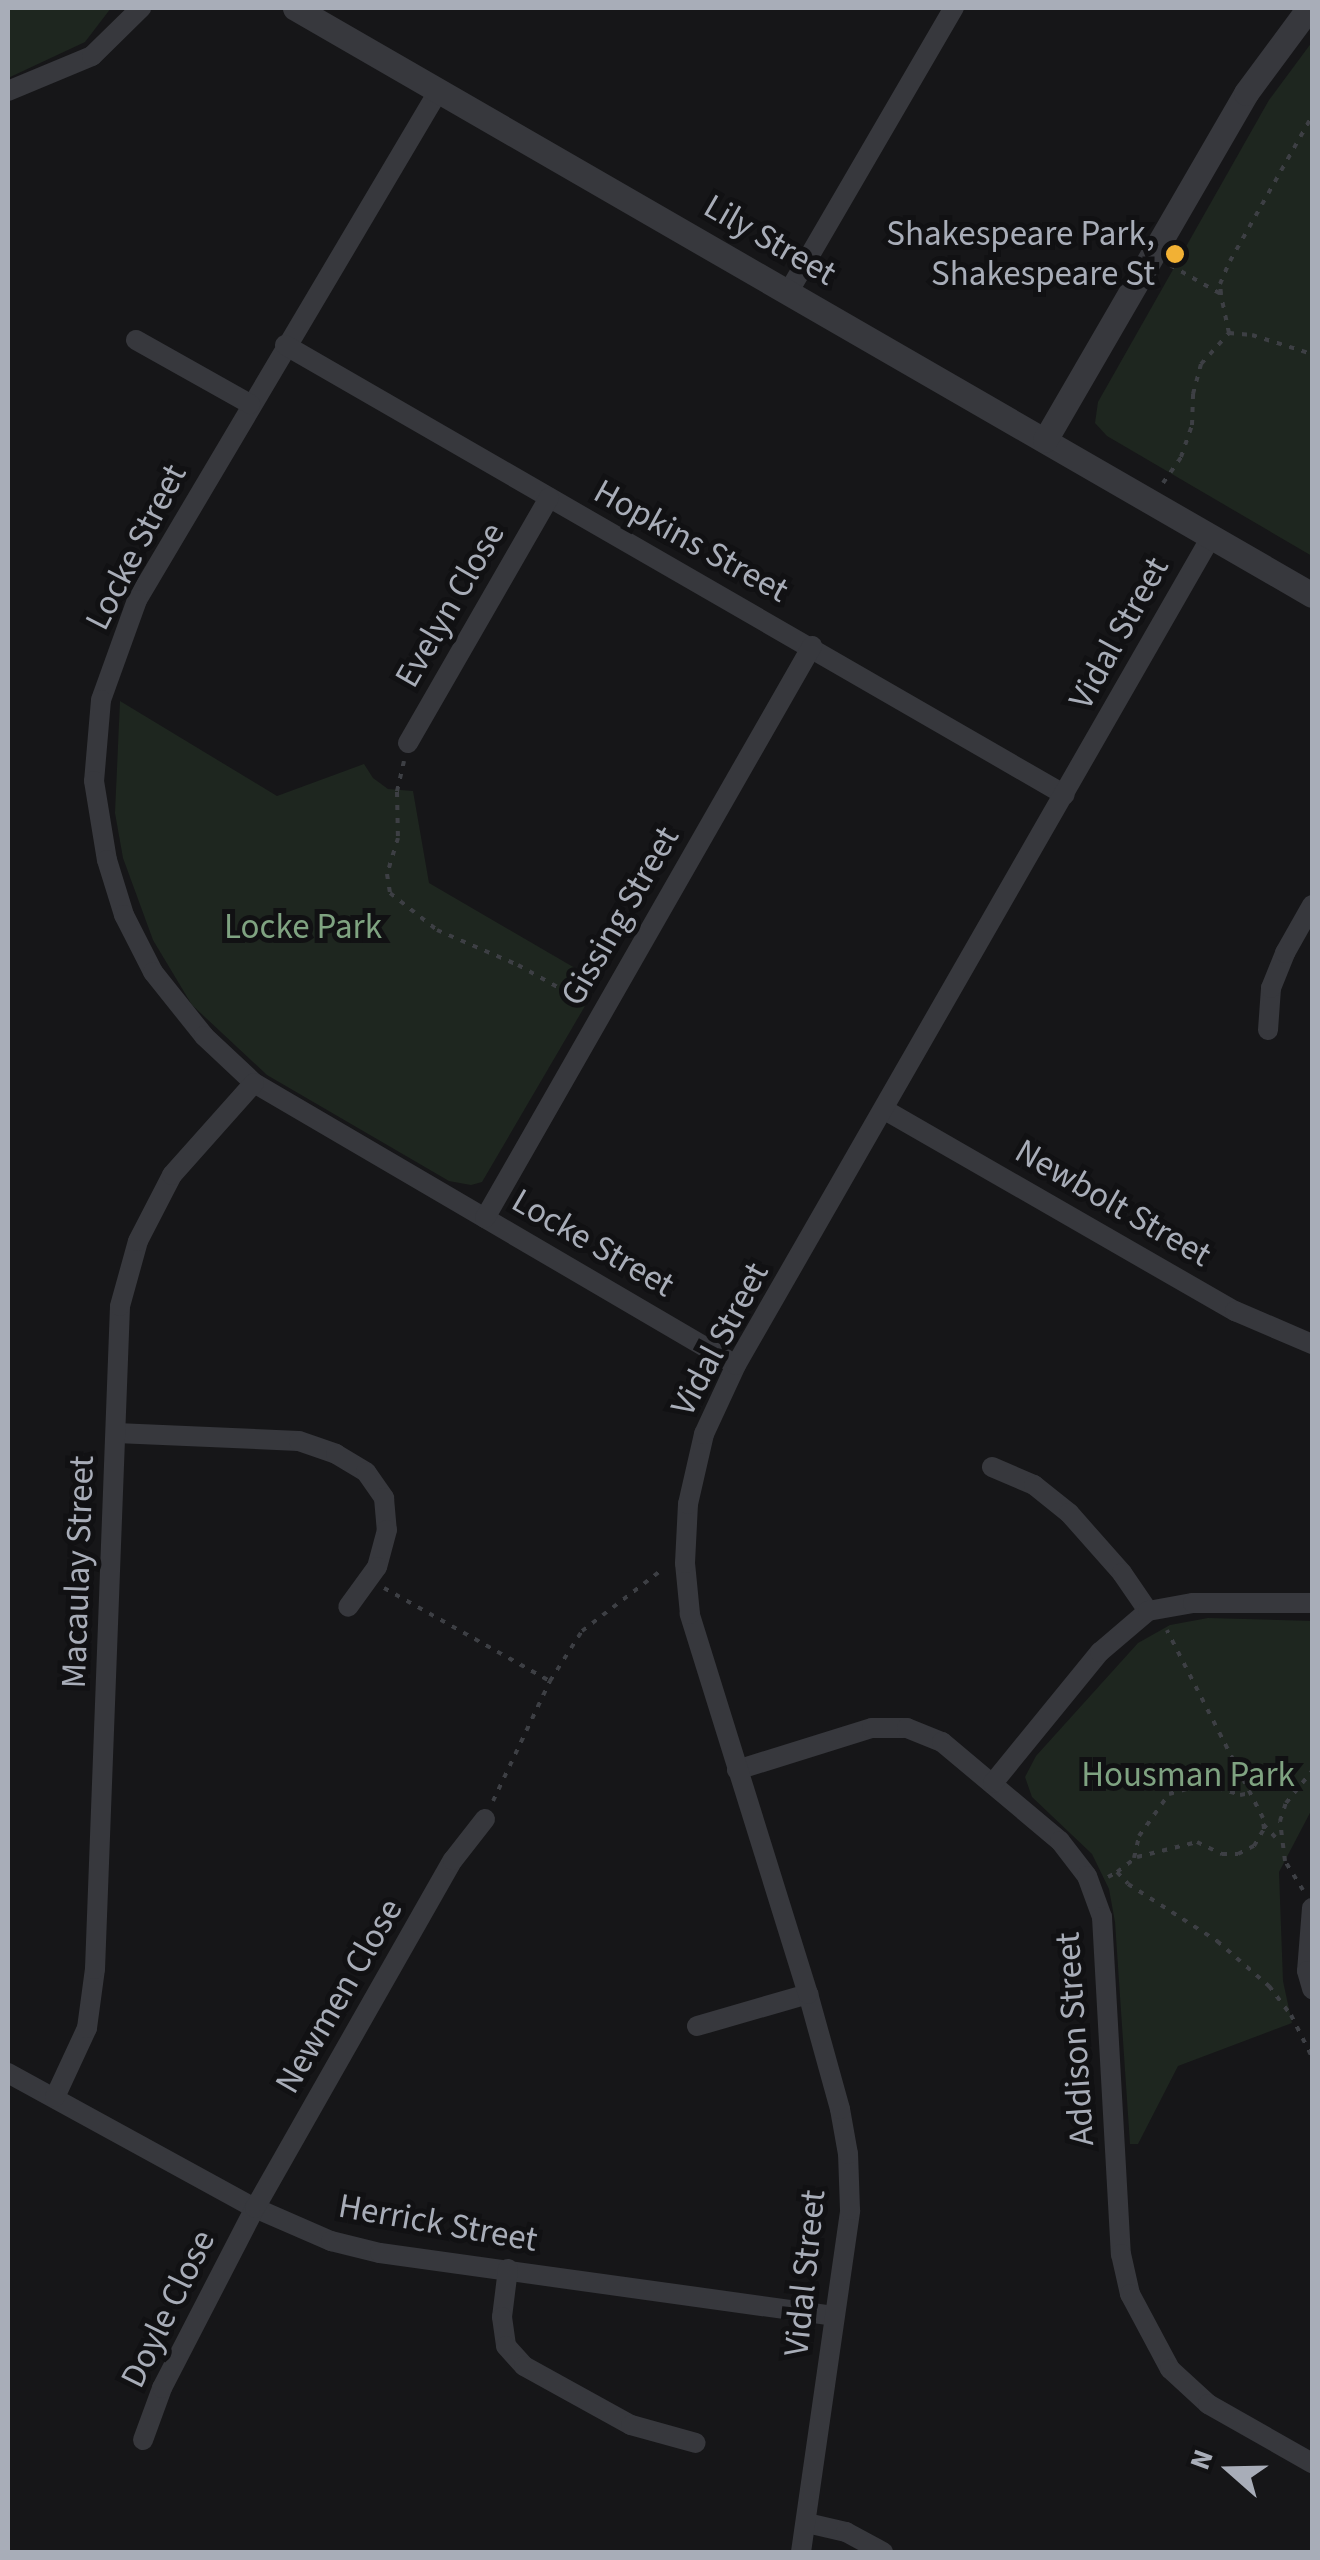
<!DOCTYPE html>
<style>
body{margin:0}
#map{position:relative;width:1320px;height:2560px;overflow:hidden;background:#161618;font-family:"Source Sans 3",sans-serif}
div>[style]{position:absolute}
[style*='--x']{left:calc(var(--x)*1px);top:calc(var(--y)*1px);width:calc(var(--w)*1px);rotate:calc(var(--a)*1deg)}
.green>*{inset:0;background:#1e261f}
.path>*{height:4px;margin-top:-2px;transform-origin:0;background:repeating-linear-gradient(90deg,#3d3f44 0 5px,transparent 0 13px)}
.minor>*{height:20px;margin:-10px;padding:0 10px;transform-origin:10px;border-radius:10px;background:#37383d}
.tertiary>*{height:25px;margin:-12.5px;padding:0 12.5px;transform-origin:12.5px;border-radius:12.5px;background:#37383d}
.dots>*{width:28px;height:28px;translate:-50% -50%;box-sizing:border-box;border:5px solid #111113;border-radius:50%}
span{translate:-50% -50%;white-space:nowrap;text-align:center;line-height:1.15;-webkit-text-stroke:10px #111113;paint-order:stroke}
.poi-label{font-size:35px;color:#a8adb8}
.right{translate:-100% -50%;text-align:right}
.street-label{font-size:35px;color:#a8adb8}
.park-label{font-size:35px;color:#7fa381}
.frame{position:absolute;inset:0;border:10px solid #a8adb8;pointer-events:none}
.north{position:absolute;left:1180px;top:2420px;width:100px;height:100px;-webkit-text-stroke:8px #111113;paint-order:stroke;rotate:290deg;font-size:28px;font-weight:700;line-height:40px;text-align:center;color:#a8adb8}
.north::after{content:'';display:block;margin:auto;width:35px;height:45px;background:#a8adb8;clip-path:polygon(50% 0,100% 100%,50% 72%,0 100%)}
</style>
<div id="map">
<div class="green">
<i style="clip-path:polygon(8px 8px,111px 8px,85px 42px,8px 78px)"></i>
<i style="clip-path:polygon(1312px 42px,1312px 556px,1107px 436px,1095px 423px,1098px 402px,1269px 100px)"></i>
<i style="clip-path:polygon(120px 701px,277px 796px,364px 764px,373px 778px,388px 789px,413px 791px,429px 883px,599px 982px,482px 1182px,471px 1185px,449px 1181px,267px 1075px,192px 1005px,153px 940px,123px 858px,115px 813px)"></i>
<i style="clip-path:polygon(1208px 1618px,1312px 1621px,1312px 1809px,1279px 1872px,1283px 1981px,1292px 2023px,1178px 2066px,1138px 2144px,1130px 2144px,1115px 1922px,1109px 1889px,1092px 1854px,1032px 1797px,1025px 1777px,1036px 1756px,1138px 1643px,1170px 1625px)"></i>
</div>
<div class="path">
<i style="--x:1170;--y:265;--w:59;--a:29.6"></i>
<i style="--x:1221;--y:294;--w:10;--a:-96"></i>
<i style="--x:1220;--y:284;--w:25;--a:-67"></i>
<i style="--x:1230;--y:261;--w:167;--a:-60.5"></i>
<i style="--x:1229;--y:333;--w:23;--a:5"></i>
<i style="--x:1252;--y:335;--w:63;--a:17.6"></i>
<i style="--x:1163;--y:483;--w:32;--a:-55"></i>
<i style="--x:1181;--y:457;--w:34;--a:-71"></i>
<i style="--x:1192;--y:425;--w:31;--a:-88"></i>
<i style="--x:1193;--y:394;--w:31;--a:-75"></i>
<i style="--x:1201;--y:364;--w:42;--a:-47.9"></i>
<i style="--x:1229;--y:333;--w:40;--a:-102"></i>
<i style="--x:404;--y:761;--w:32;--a:103"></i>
<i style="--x:397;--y:792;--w:46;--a:88.8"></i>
<i style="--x:398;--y:838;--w:38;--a:107"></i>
<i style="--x:387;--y:874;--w:19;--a:81"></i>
<i style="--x:390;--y:893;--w:60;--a:38.2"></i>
<i style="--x:437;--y:930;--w:88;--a:23.4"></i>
<i style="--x:518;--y:965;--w:78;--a:29.2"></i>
<i style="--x:384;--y:1588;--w:190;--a:29.3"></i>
<i style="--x:493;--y:1801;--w:133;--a:-64.6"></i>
<i style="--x:550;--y:1681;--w:59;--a:-57.4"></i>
<i style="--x:582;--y:1631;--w:103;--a:-37.5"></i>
<i style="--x:1263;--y:1824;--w:25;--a:47"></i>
<i style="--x:1134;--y:1858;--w:23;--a:-77"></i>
<i style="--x:1139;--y:1836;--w:52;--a:-54.5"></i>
<i style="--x:1169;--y:1794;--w:37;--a:-16"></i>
<i style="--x:1205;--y:1784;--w:37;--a:17"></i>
<i style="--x:1240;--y:1795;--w:10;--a:-11"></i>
<i style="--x:1117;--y:1872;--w:25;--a:-37"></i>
<i style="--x:1137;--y:1857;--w:62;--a:-14"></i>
<i style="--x:1197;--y:1842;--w:28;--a:26"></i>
<i style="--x:1222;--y:1854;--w:16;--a:0"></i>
<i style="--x:1238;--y:1854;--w:18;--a:-27"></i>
<i style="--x:1254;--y:1846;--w:20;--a:-60"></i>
<i style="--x:1264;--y:1829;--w:11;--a:-95"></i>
<i style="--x:1263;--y:1818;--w:211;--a:-117.1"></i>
<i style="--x:1108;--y:1877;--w:10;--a:-29"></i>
<i style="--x:1117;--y:1872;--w:16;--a:47"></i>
<i style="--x:1128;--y:1884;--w:106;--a:32.6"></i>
<i style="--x:1217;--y:1941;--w:69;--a:40.9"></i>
<i style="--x:1269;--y:1986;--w:36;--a:53"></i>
<i style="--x:1291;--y:2015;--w:47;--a:63.4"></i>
<i style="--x:1303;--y:1890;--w:34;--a:-122"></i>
<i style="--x:1285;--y:1861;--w:40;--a:-97.1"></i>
<i style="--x:1280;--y:1821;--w:19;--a:-72"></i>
<i style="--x:1286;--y:1803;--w:41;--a:-50.9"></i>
</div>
<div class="minor">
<i style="--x:439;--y:90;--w:593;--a:120.63"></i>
<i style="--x:137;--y:600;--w:106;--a:109.8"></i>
<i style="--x:101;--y:700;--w:81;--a:94.9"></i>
<i style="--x:94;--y:781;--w:80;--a:80.7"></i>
<i style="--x:107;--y:860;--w:58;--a:72.8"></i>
<i style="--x:124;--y:915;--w:64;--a:63"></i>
<i style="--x:153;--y:972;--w:82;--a:51.4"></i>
<i style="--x:204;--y:1036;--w:69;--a:43.2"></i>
<i style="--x:254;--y:1083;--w:558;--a:30.33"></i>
<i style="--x:8;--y:91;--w:91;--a:-22.6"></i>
<i style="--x:92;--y:56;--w:69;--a:-44.4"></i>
<i style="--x:789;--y:291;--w:328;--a:-59.8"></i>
<i style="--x:136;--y:340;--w:131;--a:29.3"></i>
<i style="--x:285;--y:345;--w:900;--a:29.98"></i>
<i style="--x:408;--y:743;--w:283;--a:-60.1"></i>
<i style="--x:1268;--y:1030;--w:42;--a:-85.9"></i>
<i style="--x:1271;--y:988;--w:38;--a:-68"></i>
<i style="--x:1285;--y:953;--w:55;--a:-60.6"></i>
<i style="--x:885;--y:1110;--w:404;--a:29.9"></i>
<i style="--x:1235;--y:1311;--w:84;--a:23.2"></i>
<i style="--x:485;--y:1218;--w:659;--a:-60.24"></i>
<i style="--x:116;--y:1433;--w:183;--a:2.5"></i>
<i style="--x:299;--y:1441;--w:39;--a:19"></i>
<i style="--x:336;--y:1454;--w:35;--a:31"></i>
<i style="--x:366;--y:1472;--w:32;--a:55"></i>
<i style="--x:384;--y:1498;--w:32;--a:85"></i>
<i style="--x:387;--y:1530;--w:38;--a:105"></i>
<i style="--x:377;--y:1567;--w:49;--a:125.9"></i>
<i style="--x:992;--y:1467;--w:46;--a:23.2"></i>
<i style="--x:1034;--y:1485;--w:45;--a:38.7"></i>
<i style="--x:1069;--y:1513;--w:80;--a:48.5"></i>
<i style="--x:1122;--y:1573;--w:46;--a:55.6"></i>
<i style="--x:737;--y:1770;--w:141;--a:-17.3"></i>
<i style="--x:872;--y:1728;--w:35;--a:0"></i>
<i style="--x:907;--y:1728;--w:38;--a:22"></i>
<i style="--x:942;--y:1742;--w:154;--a:40"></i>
<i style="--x:1060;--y:1841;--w:44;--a:52.4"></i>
<i style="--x:1087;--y:1876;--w:44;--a:69.9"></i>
<i style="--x:1102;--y:1917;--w:338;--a:86.8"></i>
<i style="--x:1121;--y:2254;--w:41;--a:77.3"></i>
<i style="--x:1130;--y:2294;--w:85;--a:61.9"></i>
<i style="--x:1170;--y:2369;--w:52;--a:42.6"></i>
<i style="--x:1208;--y:2404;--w:120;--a:29.6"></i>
<i style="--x:993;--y:1783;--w:169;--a:-50.8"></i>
<i style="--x:1100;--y:1652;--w:63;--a:-40.5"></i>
<i style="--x:1148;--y:1611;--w:46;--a:-10.1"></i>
<i style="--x:1193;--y:1603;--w:119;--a:0"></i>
<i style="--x:1312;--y:1908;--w:63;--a:94.5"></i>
<i style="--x:1307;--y:1971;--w:19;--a:74"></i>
<i style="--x:697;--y:2026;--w:116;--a:-16.1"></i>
<i style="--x:8;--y:2073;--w:281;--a:28.7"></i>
<i style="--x:255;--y:2208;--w:83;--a:23.5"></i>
<i style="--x:331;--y:2241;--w:50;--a:13.8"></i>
<i style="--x:380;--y:2253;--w:458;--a:7.9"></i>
<i style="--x:55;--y:2097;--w:76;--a:-65.1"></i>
<i style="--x:87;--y:2028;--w:60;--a:-82.3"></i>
<i style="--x:95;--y:1969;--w:663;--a:-87.84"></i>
<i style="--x:120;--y:1306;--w:67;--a:-74.5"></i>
<i style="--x:138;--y:1241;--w:74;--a:-62.7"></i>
<i style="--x:172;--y:1175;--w:123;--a:-48.3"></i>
<i style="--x:508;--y:2269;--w:48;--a:97.1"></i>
<i style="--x:502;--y:2317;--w:29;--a:82"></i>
<i style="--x:506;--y:2346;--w:27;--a:48"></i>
<i style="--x:524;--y:2366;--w:122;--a:28.9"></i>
<i style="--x:631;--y:2425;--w:67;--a:15.5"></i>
<i style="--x:143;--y:2440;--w:55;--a:-69.9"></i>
<i style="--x:162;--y:2388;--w:203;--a:-62.7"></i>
<i style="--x:255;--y:2208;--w:400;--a:-60.4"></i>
<i style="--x:453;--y:1860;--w:52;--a:-52"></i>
<i style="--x:807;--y:2523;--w:40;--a:13"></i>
<i style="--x:846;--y:2532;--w:42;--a:28.4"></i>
<i style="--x:801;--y:2552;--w:345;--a:-81.8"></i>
<i style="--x:850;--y:2210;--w:56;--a:-92"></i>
<i style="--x:848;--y:2154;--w:46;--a:-100.1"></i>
<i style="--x:840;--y:2109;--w:119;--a:-105.5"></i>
<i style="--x:808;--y:1994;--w:398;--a:-107.3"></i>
<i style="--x:690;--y:1614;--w:51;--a:-95.6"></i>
<i style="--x:685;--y:1563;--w:59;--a:-87.1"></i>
<i style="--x:688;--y:1504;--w:72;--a:-77.1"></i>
<i style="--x:704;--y:1434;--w:76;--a:-65.1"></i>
<i style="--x:736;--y:1365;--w:955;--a:-60.16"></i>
</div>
<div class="tertiary">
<i style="--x:295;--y:8;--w:1174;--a:29.99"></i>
<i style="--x:1045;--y:440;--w:401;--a:-59.9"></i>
<i style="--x:1246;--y:93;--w:106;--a:-53.5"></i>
</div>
<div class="dots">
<i style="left:1175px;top:254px;background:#f2b134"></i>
</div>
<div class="poi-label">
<span class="right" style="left:1155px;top:254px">Shakespeare Park,<br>Shakespeare St</span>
</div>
<div class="street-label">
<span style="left:770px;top:240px;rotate:30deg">Lily Street</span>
<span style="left:691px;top:541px;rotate:29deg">Hopkins Street</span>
<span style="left:136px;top:547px;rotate:-63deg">Locke Street</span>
<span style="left:450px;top:605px;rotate:-60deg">Evelyn Close</span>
<span style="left:1119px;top:633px;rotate:-61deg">Vidal Street</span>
<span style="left:620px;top:916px;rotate:-60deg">Gissing Street</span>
<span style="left:1113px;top:1203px;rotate:30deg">Newbolt Street</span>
<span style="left:593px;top:1243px;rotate:30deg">Locke Street</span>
<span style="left:720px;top:1339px;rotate:-62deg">Vidal Street</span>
<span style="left:78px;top:1572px;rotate:-88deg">Macaulay Street</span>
<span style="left:339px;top:1996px;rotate:-60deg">Newmen Close</span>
<span style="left:1075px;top:2039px;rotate:-94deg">Addison Street</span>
<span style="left:438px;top:2223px;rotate:10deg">Herrick Street</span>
<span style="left:805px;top:2273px;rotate:-84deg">Vidal Street</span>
<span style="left:168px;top:2309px;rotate:-64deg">Doyle Close</span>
</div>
<div class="park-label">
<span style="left:303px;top:927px">Locke Park</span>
<span style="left:1188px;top:1775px">Housman Park</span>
</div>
<div class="frame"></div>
<div class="north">N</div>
</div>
